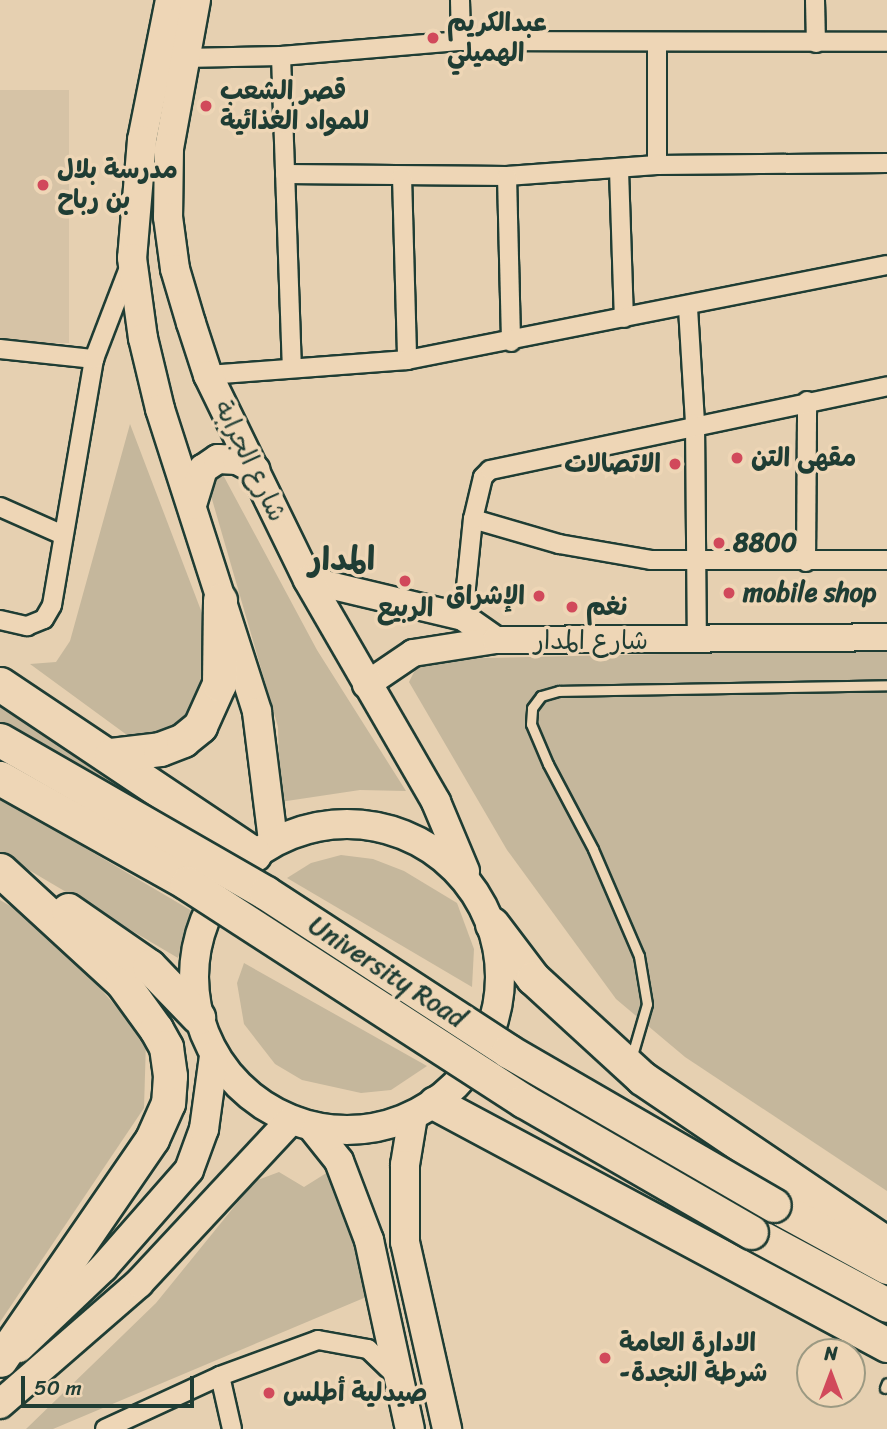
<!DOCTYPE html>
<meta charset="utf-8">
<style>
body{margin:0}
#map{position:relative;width:887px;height:1429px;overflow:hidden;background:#e6d0b1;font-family:Sriracha,"Playpen Sans Arabic",sans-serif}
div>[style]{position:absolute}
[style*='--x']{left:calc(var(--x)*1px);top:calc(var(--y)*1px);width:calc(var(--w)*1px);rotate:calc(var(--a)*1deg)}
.built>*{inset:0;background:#d6c3a6;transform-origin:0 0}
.green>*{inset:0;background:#c5b79c}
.roads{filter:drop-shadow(2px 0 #1f3d34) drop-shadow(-2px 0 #1f3d34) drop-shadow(0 2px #1f3d34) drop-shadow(0 -2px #1f3d34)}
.lane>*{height:9px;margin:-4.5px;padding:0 4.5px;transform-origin:4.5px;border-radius:4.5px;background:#eed6b6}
.street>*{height:18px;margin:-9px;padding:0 9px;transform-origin:9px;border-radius:9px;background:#eed6b6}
.secondary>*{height:26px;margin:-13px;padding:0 13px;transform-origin:13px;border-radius:13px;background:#eed6b6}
.primary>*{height:28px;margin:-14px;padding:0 14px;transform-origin:14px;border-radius:14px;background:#eed6b6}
.primary>.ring{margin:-14px;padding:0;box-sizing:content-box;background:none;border:28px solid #eed6b6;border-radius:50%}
.highway>*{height:33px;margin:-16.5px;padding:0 16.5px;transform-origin:16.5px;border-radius:16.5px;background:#eed6b6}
.bridges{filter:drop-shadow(2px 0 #1f3d34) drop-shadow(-2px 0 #1f3d34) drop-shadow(0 2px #1f3d34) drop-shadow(0 -2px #1f3d34)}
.highway-bridge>*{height:33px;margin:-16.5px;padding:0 16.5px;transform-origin:16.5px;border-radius:16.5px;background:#eed6b6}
.dots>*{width:19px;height:19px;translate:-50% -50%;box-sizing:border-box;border:4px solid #eed6b6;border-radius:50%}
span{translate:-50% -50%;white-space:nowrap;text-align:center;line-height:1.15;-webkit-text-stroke:7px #eed6b6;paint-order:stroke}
.poi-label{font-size:26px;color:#1f3d34;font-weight:700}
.left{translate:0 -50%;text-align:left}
.right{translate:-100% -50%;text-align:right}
.street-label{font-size:26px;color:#1f3d34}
.district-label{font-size:33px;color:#1f3d34;font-weight:700}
.north{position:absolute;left:796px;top:1338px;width:70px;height:70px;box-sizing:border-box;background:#eed6b6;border:2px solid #9b9982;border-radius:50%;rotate:0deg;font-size:19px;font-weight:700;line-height:28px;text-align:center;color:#1f3d34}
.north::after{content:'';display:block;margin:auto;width:24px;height:32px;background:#d1495b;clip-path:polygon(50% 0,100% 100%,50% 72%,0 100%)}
.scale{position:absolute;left:21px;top:1376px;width:173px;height:32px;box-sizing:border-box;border:4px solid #1f3d34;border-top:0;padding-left:9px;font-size:21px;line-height:24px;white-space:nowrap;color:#1f3d34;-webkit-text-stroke:5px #eed6b6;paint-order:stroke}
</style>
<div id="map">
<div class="built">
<i style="left:69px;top:90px;width:253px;height:69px;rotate:90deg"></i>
</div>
<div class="green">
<i style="clip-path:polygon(130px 424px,213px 642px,192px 723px,142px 746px,30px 664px,56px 662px,70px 641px)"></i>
<i style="clip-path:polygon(222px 473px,317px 650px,406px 791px,360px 790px,280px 802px,278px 727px,207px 482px)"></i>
<i style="clip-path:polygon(887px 649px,887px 1191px,685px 1057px,616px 999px,507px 850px,409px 682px,419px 662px,438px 659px)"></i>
<i style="clip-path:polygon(0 701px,222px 843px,214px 857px,0 726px)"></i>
<i style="clip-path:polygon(0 798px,192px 911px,178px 958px,0 853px)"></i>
<i style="clip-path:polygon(341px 855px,373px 859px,404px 871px,457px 903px,474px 949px,472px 987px,287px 878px,311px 863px)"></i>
<i style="clip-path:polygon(0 900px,22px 913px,92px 979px,146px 1041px,144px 1108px,0 1322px)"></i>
<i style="clip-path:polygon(244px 963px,427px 1066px,391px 1090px,361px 1093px,302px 1080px,275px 1064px,244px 1024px,237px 983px)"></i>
<i style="clip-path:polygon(279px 1172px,304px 1187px,328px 1172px,352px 1210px,371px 1295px,53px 1429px,26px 1429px,156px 1303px,255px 1181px)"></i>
</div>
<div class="roads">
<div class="lane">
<i style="--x:631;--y:1059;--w:57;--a:-73.8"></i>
<i style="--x:647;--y:1004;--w:49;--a:-99.5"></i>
<i style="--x:639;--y:956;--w:116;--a:-113.3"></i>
<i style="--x:593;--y:849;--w:96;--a:-117.9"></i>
<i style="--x:548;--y:764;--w:43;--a:-113"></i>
<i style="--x:531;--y:724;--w:16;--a:-86"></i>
<i style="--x:532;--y:708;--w:15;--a:-53"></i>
<i style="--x:541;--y:696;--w:19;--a:-16"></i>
<i style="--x:559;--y:691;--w:328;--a:-1"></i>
<i style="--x:885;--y:1388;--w:5;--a:-68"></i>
</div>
<div class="street">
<i style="--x:460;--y:0;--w:41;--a:88.6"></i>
<i style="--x:815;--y:0;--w:43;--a:88.7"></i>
<i style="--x:281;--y:56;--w:310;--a:88"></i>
<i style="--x:184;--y:58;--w:97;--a:-1.2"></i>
<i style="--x:281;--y:56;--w:181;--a:-4.8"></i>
<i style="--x:461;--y:41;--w:426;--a:0.1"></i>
<i style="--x:657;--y:165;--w:123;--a:-90"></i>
<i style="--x:619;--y:170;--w:148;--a:88.1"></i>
<i style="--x:285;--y:174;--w:222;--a:0.5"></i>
<i style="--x:507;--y:176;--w:150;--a:-4.2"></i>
<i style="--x:657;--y:165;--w:230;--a:-0.5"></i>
<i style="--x:402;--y:176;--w:184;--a:88.4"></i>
<i style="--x:507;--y:176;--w:166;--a:88.6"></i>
<i style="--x:688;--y:308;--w:115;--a:86.5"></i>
<i style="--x:695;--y:423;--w:218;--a:89.5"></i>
<i style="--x:0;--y:349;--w:95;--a:6.1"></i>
<i style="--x:208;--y:375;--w:200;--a:-4.3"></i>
<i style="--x:407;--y:360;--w:489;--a:-11.2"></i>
<i style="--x:0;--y:507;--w:69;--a:24"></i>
<i style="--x:473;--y:519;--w:90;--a:16.2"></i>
<i style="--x:559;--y:544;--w:93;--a:9.9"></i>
<i style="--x:651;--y:560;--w:236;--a:0"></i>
<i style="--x:806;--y:562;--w:161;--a:-89.6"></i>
<i style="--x:463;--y:617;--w:99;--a:-84.2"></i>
<i style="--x:473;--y:519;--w:43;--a:-76.6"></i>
<i style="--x:483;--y:477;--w:10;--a:-45"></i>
<i style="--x:490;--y:470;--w:406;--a:-11.9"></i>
<i style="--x:0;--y:620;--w:28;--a:13"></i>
<i style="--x:27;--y:626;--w:18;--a:-22"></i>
<i style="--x:44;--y:619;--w:16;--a:-60"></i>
<i style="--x:52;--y:605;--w:250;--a:-80.3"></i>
<i style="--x:94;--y:359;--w:101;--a:-69"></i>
<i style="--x:220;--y:1376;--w:54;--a:77.2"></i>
<i style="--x:105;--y:1429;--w:127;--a:-24.7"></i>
<i style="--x:220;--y:1376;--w:104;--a:-20.2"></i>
<i style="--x:318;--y:1340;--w:51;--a:10.2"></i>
<i style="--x:368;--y:1349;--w:39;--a:44"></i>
</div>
<div class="secondary">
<i style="--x:308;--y:580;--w:159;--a:13.4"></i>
<i style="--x:463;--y:617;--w:40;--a:34.9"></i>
<i style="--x:366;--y:685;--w:57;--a:-34.2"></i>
<i style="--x:413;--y:653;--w:84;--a:-8.9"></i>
<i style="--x:496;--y:640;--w:391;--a:-0.4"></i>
</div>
<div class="primary">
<i style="--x:170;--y:0;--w:143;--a:101.3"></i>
<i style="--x:142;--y:140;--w:118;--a:94.8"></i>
<i style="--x:132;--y:258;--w:81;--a:82.2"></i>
<i style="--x:143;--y:338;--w:73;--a:76.5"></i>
<i style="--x:160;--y:409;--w:318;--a:72.2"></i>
<i style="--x:257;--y:712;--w:130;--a:82.9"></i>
<i style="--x:196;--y:0;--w:150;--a:100.3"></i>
<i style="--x:169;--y:148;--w:69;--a:90.8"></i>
<i style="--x:168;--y:217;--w:52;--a:82.3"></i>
<i style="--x:175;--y:269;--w:56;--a:73.5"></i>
<i style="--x:191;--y:323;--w:55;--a:71.9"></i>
<i style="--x:208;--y:375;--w:228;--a:64"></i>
<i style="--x:308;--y:580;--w:256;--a:60"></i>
<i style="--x:436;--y:802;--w:75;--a:67.2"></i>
<i style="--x:192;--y:505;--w:38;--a:-73"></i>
<i style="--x:203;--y:469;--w:18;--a:-34"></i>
<i style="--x:218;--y:459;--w:19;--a:3"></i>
<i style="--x:237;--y:460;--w:21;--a:28"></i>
<i class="ring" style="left:194px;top:824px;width:278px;height:278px"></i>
<i style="--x:413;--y:1116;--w:50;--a:99.3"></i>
<i style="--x:405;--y:1165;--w:77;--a:90"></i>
<i style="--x:405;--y:1242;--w:192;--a:77.3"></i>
<i style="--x:312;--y:1127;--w:43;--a:51.5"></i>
<i style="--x:339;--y:1161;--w:85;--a:69.2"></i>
<i style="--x:369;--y:1240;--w:193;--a:77.8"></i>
<i style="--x:19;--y:1348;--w:116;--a:-43.6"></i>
<i style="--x:103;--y:1268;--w:130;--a:-48.7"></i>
<i style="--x:189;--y:1170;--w:44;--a:-69.9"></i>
<i style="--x:204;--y:1129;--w:74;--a:-82.2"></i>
<i style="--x:0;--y:1404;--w:184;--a:-41"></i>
<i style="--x:139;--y:1283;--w:223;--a:-47"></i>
</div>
<div class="highway">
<i style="--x:0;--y:684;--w:306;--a:33.8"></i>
<i style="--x:111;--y:755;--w:49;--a:-7"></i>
<i style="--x:160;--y:749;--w:25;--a:-21"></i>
<i style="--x:183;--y:740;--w:22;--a:-39"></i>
<i style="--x:200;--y:726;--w:46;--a:-65.7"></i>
<i style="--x:219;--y:684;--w:84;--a:-89.3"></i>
<i style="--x:0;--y:870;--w:166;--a:42.6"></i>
<i style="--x:122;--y:982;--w:58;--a:54.1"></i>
<i style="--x:156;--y:1029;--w:21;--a:61"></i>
<i style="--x:166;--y:1047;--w:29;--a:82"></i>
<i style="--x:170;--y:1076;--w:27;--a:94"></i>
<i style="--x:168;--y:1103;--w:39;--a:114"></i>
<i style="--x:152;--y:1139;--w:268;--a:124.5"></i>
<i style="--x:68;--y:910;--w:98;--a:34.7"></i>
<i style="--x:149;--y:966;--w:71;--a:46.1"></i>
<i style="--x:492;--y:924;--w:68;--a:52.8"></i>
<i style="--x:533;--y:978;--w:148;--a:42.5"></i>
<i style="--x:642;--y:1078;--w:296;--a:34.1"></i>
<i style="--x:435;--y:1103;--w:513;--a:28.16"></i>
<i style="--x:774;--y:1205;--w:129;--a:28.8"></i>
<i style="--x:751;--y:1232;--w:154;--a:28.2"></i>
</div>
</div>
<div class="bridges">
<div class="highway-bridge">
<i style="--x:0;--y:740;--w:307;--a:29.9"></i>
<i style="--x:266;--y:893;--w:289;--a:33.1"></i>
<i style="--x:508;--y:1051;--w:307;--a:30.1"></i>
<i style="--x:0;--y:778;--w:214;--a:29.3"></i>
<i style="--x:187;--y:883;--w:401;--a:32.9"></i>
<i style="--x:524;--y:1101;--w:262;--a:30"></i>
</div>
</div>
<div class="dots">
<i style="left:433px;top:38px;background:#d1495b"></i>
<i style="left:206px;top:106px;background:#d1495b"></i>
<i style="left:43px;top:185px;background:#d1495b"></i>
<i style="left:737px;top:458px;background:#d1495b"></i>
<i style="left:675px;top:464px;background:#d1495b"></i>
<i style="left:719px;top:543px;background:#d1495b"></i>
<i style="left:405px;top:581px;background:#d1495b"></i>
<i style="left:729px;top:593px;background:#d1495b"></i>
<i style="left:539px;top:596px;background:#d1495b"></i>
<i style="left:572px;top:607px;background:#d1495b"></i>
<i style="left:605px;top:1358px;background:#d1495b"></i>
<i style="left:269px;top:1393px;background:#d1495b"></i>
</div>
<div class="poi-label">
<span class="left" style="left:447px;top:38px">عبدالكريم<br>الهميلي</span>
<span class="left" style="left:220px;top:106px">قصر الشعب<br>للمواد الغذائية</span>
<span class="left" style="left:57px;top:185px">مدرسة بلال<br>بن رباح</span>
<span class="left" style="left:751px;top:458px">مقهى التن</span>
<span class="right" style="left:661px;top:464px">الاتصالات</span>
<span class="left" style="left:733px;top:543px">8800</span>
<span class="left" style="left:743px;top:593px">mobile shop</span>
<span class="right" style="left:525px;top:596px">الإشراق</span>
<span class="left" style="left:586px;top:607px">نغم</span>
<span style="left:405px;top:608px">الربيع</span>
<span class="left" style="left:619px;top:1358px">الادارة العامة<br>-شرطة النجدة</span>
<span class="left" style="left:283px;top:1393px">صيدلية أطلس</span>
</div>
<div class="street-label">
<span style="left:250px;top:461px;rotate:64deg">شارع الجرابة</span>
<span style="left:591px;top:641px">شارع المدار</span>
<span style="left:387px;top:972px;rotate:33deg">University Road</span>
</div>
<div class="district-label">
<span style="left:342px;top:560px">المدار</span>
</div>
<div class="north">N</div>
<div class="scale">50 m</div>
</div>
